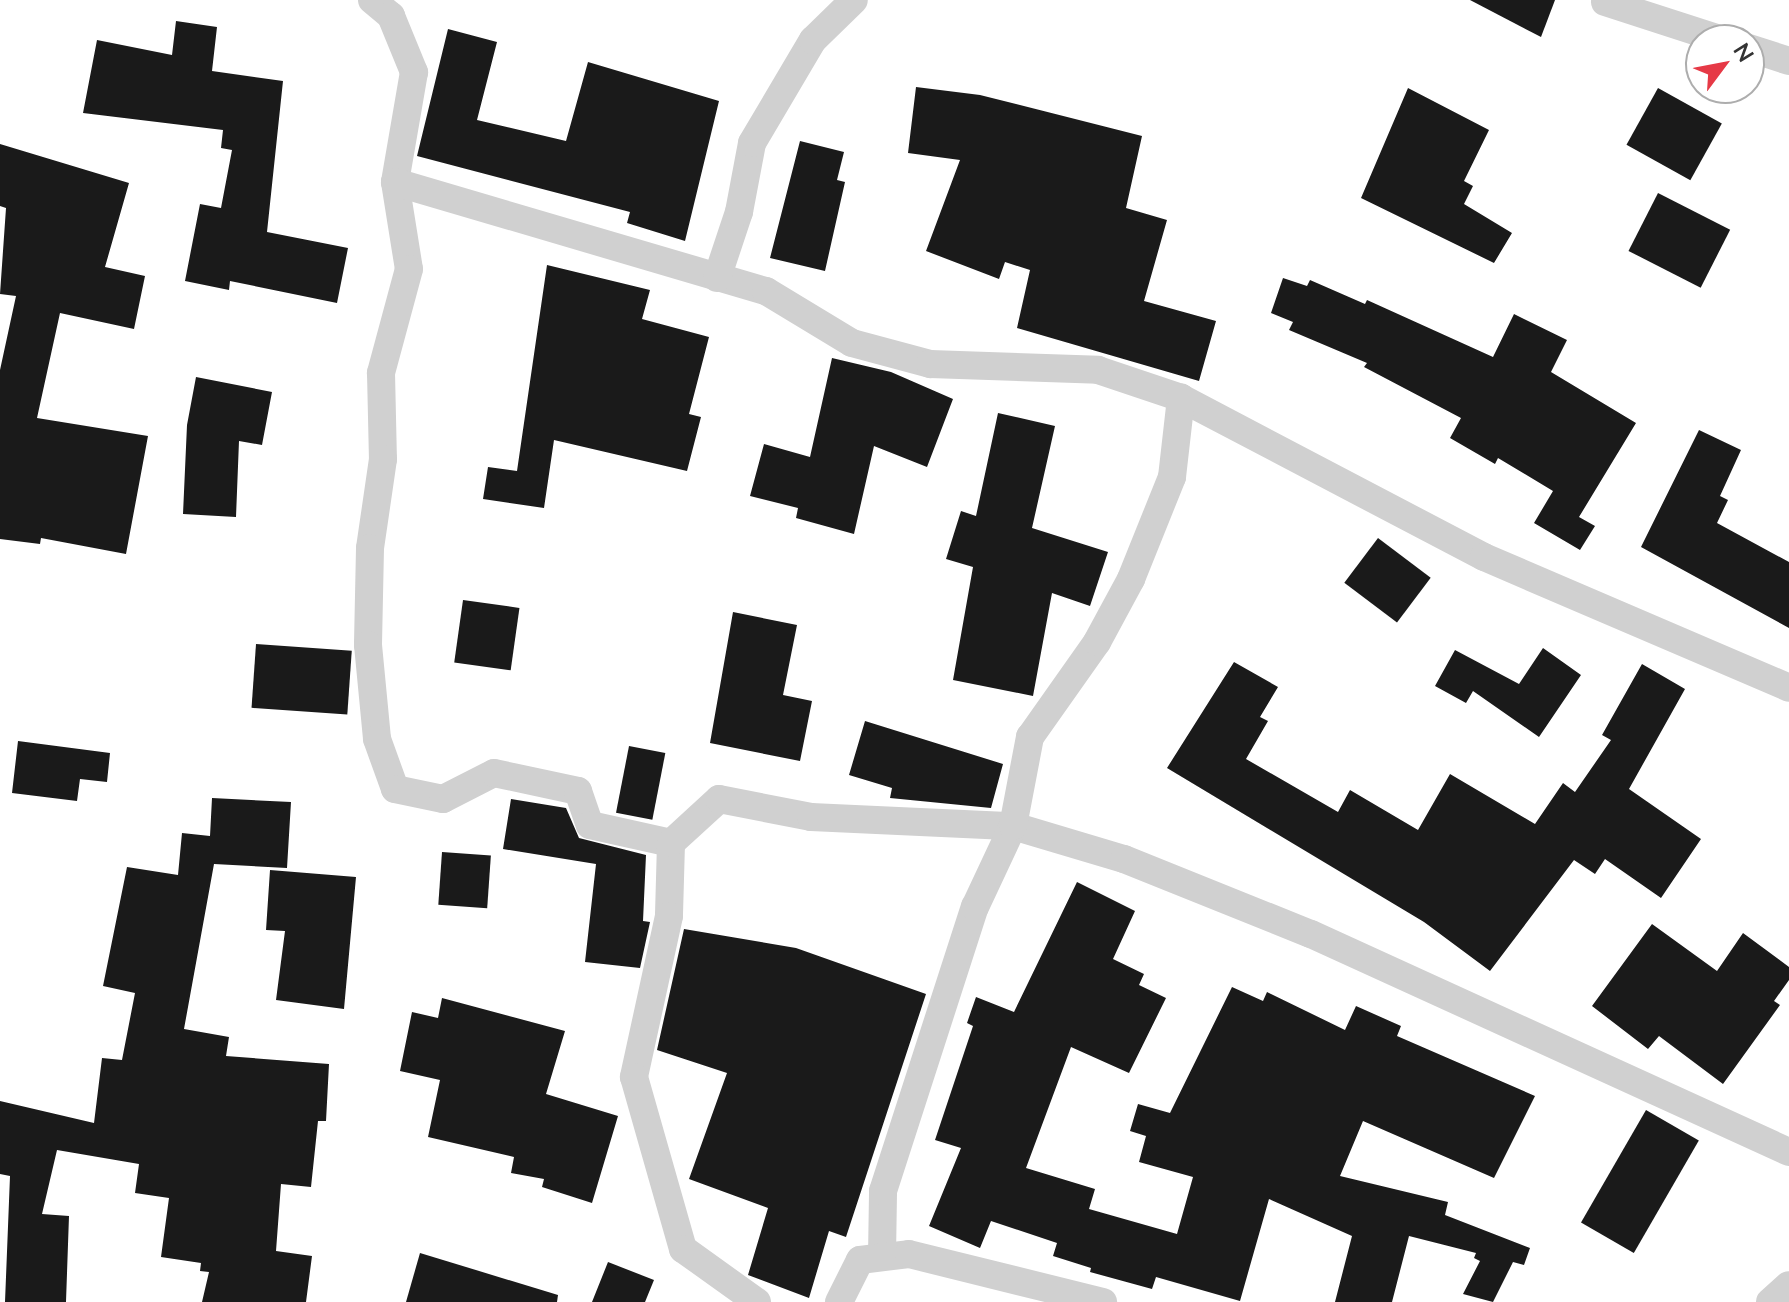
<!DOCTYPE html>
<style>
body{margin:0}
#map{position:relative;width:1789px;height:1302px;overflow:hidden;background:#fff;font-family:Lato,sans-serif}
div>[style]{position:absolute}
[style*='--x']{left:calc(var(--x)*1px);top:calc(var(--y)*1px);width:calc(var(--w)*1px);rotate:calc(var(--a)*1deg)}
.building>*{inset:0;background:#1a1a1a;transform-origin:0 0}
.minor>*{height:28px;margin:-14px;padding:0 14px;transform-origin:14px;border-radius:14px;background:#d0d0d0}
span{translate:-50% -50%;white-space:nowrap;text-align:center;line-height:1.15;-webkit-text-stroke:8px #fff;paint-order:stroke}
.north{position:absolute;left:1685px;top:24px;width:80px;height:80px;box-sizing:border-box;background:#fff;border:2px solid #adadad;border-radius:50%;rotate:58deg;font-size:22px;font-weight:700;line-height:32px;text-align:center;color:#333}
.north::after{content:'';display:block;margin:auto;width:28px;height:36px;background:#e63946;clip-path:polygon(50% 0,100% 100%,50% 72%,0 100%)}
</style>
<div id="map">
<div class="building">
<i style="clip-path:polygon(1470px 0,1555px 0,1541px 37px)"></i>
<i style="clip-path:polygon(176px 21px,217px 27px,212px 71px,283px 81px,267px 232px,348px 248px,337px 303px,230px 281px,229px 290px,185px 281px,200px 204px,221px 208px,232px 150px,221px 148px,223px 130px,83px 113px,97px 40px,172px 55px)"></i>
<i style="clip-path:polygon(448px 29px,497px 42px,477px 120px,566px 141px,588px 62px,719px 101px,685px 241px,627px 223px,630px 212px,417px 156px)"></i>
<i style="clip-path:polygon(916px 87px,980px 95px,1142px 136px,1126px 208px,1167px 220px,1144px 301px,1216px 321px,1199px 381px,1017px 328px,1030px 270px,1005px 262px,999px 279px,926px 251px,960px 160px,908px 153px)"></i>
<i style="clip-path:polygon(1408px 88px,1489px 130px,1464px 181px,1473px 186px,1464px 204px,1512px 233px,1494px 263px,1361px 198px)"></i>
<i style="left:1658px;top:88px;width:73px;height:65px;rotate:29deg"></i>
<i style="clip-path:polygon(800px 141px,844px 152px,837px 180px,845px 182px,825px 271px,770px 258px)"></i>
<i style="clip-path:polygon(0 144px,129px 183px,105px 267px,145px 276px,134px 329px,60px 313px,37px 418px,148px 436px,126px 554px,41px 538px,40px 544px,0 539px,0 370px,16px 296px,0 294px,6px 208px,0 206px)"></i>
<i style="left:1658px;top:193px;width:81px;height:65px;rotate:27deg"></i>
<i style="clip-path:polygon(547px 265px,650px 290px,642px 319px,709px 337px,689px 414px,701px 417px,687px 471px,554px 440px,544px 508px,483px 499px,488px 467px,517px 471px)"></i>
<i style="clip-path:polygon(1283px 278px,1307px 286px,1310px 280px,1365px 304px,1367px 300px,1493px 357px,1514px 314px,1567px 340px,1551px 372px,1636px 423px,1579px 517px,1595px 526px,1580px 550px,1534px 523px,1553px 491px,1498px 458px,1495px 464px,1450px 438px,1461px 418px,1364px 367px,1367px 363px,1289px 330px,1293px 322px,1271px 313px)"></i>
<i style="clip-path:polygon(832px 358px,891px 372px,953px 399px,927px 467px,874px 446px,854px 534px,796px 518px,798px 508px,750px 496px,764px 444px,810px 457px)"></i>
<i style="clip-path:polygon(196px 377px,272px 392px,262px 445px,239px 441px,236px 517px,183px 514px,187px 425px)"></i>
<i style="clip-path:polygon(998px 413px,1055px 426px,1032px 528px,1108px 552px,1090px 606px,1052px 593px,1033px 696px,953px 680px,973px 567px,946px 559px,961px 511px,976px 516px)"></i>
<i style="clip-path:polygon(1699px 430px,1741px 450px,1720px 496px,1728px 500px,1717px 523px,1789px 562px,1789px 628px,1641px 547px)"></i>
<i style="left:1378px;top:538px;width:66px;height:56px;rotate:37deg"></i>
<i style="left:463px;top:600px;width:57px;height:63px;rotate:8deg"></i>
<i style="clip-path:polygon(733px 612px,797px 625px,783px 695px,812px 701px,800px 761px,710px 743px)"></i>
<i style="left:256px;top:644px;width:96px;height:64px;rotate:4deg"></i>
<i style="clip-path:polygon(1543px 648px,1581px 675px,1539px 737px,1473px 691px,1466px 703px,1435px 686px,1455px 650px,1519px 684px)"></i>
<i style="clip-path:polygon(1234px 662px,1278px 687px,1260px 717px,1268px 721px,1246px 759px,1338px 812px,1350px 790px,1418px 830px,1450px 774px,1535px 824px,1563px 783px,1575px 792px,1611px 740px,1602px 735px,1642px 664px,1685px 689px,1629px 789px,1701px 839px,1661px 898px,1605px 859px,1595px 874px,1574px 860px,1490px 971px,1424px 922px,1167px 768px)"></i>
<i style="clip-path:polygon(865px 721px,1003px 764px,991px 808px,890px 798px,892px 788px,849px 775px)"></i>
<i style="clip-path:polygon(18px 741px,110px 753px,107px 782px,80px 779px,77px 801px,12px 793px)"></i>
<i style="left:629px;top:746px;width:37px;height:68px;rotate:11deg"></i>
<i style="clip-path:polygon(212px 798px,291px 802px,287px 868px,214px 864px,184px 1029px,229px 1037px,226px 1056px,329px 1064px,326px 1121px,318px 1121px,311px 1187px,281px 1184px,276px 1251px,312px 1256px,306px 1302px,202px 1302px,209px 1272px,200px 1271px,201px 1263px,161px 1257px,169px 1198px,135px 1193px,139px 1164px,57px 1150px,42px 1214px,69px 1216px,66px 1302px,5px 1302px,10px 1176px,0 1174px,0 1101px,94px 1123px,102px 1058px,122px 1060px,135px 993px,103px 986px,127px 867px,178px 875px,182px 833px,210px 836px)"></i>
<i style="clip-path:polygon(511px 799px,566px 808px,579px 838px,646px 855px,643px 921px,650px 922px,640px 968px,585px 962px,596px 864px,503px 849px)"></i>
<i style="left:442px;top:852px;width:49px;height:53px;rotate:4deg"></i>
<i style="clip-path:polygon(270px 870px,356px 877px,344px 1009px,276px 1000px,285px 931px,266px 930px)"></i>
<i style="clip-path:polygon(1077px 882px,1135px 911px,1113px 959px,1144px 974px,1139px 985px,1166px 998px,1129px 1073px,1071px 1047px,1026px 1168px,1095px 1189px,1089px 1209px,1177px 1234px,1193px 1177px,1139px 1162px,1146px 1136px,1130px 1131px,1138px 1104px,1170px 1113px,1232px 987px,1263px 1001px,1267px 992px,1345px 1030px,1356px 1006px,1401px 1026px,1397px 1036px,1535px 1096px,1494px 1178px,1363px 1121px,1340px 1176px,1448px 1202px,1445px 1215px,1530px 1248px,1524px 1265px,1513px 1262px,1493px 1302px,1463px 1294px,1480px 1261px,1474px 1258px,1476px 1253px,1409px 1236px,1392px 1302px,1335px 1302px,1352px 1236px,1269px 1199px,1240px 1301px,1156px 1277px,1152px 1289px,1090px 1272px,1091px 1268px,1053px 1256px,1057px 1243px,991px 1221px,980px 1248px,929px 1226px,961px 1148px,935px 1140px,973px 1026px,967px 1023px,976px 997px,1014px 1012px)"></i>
<i style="clip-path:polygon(1652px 924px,1717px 971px,1743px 933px,1789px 967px,1789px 980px,1774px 1001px,1780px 1005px,1723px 1084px,1659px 1036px,1648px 1049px,1592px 1006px)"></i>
<i style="clip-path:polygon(684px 929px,796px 948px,926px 994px,846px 1237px,829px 1231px,809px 1298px,748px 1275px,768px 1208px,689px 1179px,727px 1073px,657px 1050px)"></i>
<i style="clip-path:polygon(442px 998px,565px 1031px,546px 1094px,618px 1116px,592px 1203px,542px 1187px,544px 1179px,511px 1173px,514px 1157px,428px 1137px,440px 1080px,400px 1071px,412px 1012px,438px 1018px)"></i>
<i style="left:1646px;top:1110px;width:61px;height:130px;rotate:30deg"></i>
<i style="clip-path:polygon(420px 1253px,558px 1295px,557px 1302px,406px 1302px)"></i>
<i style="clip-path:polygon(608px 1262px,654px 1280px,645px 1302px,592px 1302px)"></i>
</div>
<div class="minor">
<i style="--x:372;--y:0;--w:25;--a:40"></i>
<i style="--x:391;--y:16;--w:61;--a:67.7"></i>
<i style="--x:414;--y:72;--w:112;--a:99.8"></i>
<i style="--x:395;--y:182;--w:88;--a:80.9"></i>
<i style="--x:409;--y:269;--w:108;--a:105.1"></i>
<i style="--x:381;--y:373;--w:86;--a:88.7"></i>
<i style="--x:383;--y:459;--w:90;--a:98.3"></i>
<i style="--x:370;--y:548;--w:97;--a:91.2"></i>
<i style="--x:368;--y:645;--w:94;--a:84.5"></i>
<i style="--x:377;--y:739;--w:53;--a:70.2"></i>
<i style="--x:395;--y:789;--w:49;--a:11.8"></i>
<i style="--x:443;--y:799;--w:57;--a:-27"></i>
<i style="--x:494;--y:773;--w:86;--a:12.1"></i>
<i style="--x:578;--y:791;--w:36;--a:71"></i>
<i style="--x:590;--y:825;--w:83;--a:12.5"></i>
<i style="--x:671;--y:843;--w:73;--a:91.6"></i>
<i style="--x:669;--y:916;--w:165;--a:102.3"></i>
<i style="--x:634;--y:1077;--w:179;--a:74.1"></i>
<i style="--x:683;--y:1249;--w:91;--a:35.6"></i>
<i style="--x:1605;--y:2;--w:124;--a:17.9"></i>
<i style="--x:1749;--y:48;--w:42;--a:18"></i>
<i style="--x:395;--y:182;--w:387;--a:16.4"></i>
<i style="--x:766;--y:291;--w:100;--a:31.2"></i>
<i style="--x:852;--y:343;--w:81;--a:15.1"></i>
<i style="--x:930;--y:364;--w:168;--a:2"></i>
<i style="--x:1098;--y:370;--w:88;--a:18.6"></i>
<i style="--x:1181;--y:398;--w:342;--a:27.7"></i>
<i style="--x:1484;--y:557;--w:332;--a:23.2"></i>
<i style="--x:717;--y:278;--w:70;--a:-71.6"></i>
<i style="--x:739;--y:212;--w:70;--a:-79.3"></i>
<i style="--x:752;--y:143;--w:120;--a:-59.4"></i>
<i style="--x:813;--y:40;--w:57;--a:-44.3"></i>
<i style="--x:671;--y:843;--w:65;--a:-42.5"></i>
<i style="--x:719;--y:799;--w:94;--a:11.1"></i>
<i style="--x:811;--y:817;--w:202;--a:2.6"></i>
<i style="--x:1013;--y:826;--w:116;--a:16.6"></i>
<i style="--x:1124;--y:859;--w:201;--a:21.9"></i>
<i style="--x:1311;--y:934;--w:525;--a:24.52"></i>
<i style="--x:882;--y:1257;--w:66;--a:-89.1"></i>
<i style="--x:883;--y:1191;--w:299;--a:-72.1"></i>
<i style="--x:975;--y:907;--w:89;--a:-64.9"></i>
<i style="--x:1013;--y:826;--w:91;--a:-79.2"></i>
<i style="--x:1030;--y:737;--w:116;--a:-54.8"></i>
<i style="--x:1097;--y:642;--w:72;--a:-61.6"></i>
<i style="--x:1131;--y:579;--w:110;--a:-68.1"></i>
<i style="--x:1172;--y:477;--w:80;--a:-83.5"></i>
<i style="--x:839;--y:1302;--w:47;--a:-63.4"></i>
<i style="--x:860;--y:1260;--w:49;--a:-7"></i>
<i style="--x:909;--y:1254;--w:200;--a:13.9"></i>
<i style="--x:1770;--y:1302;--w:25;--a:-42"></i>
</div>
<div class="north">N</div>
</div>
